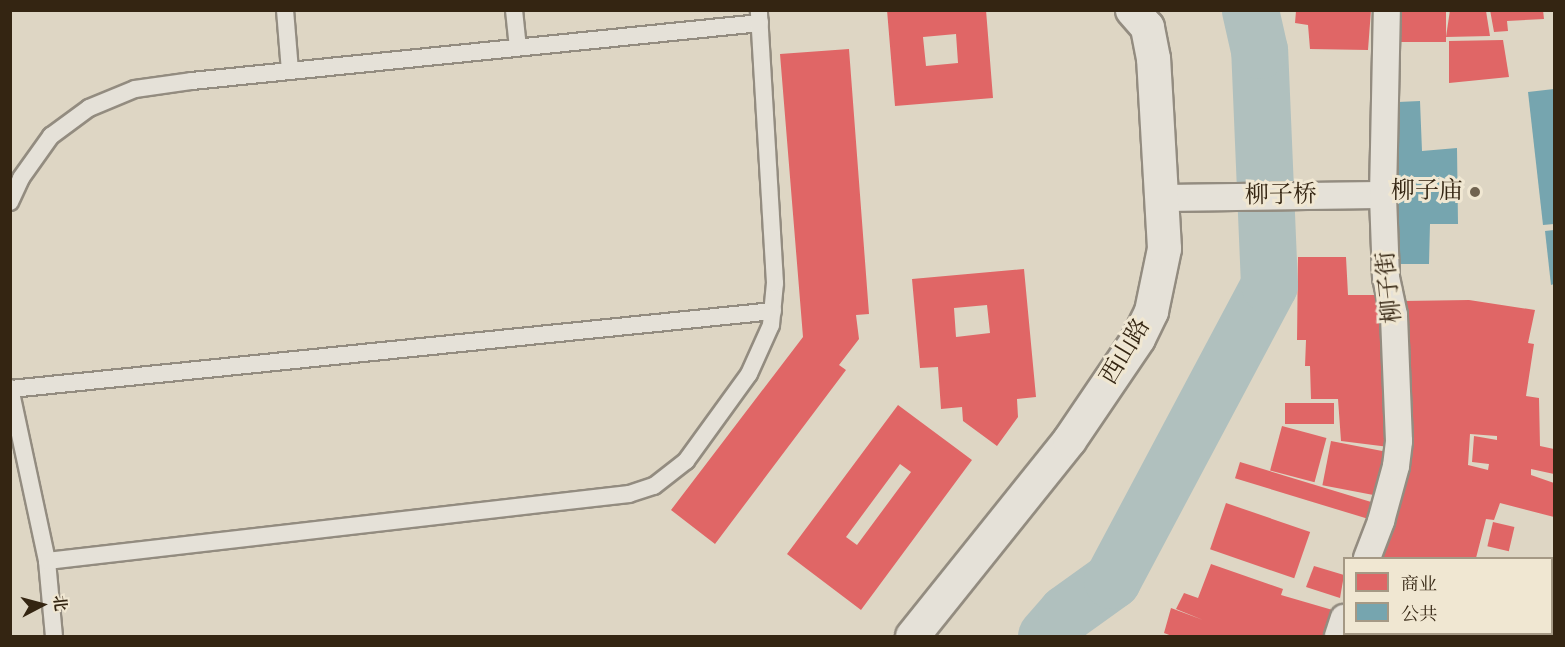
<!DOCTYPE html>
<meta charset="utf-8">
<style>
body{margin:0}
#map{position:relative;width:1565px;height:647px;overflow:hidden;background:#ded6c4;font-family:"Libre Bodoni","Noto Serif SC",serif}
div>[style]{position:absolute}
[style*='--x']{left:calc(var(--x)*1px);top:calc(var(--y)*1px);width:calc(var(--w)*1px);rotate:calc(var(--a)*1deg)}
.shops>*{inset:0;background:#e06666;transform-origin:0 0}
.public>*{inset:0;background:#76a5af}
.river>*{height:57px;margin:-28.5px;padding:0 28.5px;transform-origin:28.5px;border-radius:28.5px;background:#b0c0be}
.roads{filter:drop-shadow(2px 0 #938c80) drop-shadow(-2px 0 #938c80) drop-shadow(0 2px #938c80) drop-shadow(0 -2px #938c80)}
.service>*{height:16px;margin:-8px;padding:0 8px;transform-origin:8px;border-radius:8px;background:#e5e1d8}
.pedestrian>*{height:26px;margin:-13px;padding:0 13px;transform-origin:13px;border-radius:13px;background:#e5e1d8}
.minor>*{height:33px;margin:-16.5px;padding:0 16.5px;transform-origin:16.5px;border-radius:16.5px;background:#e5e1d8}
.dots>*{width:16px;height:16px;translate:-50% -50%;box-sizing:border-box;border:3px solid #f0e7d2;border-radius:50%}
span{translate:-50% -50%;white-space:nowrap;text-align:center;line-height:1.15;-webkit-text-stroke:6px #f0e7d2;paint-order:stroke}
.poi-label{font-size:24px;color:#342512}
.right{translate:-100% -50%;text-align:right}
.street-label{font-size:24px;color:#342512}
.frame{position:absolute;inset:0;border:12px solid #342512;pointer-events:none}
.legend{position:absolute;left:1343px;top:557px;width:210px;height:78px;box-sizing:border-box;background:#f0e7d2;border:2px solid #a59985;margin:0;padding:8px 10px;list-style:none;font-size:18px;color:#342512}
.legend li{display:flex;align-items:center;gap:12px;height:30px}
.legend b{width:30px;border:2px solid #a59985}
.north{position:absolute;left:12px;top:575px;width:60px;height:60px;-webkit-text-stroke:4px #f0e7d2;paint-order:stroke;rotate:84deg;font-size:16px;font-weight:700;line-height:24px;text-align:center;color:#342512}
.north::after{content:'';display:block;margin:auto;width:21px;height:27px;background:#342512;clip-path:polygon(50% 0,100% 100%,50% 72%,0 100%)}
</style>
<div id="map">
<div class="shops">
<i style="clip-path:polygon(evenodd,887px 10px,986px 10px,993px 98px,895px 106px,887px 10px,956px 34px,958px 63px,926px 66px,923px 37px,956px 34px)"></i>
<i style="clip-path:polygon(1371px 10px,1368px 50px,1310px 49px,1308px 25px,1295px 23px,1296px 11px)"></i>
<i style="left:1398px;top:10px;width:48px;height:32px"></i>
<i style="clip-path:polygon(1450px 10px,1486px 11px,1490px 36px,1446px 37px)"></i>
<i style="clip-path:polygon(1490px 10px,1543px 10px,1544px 19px,1507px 21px,1508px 31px,1494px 32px)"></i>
<i style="clip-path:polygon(1503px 40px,1509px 77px,1449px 83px,1449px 41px)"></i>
<i style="clip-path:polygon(849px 49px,869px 314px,856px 315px,859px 339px,839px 365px,846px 370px,715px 544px,671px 510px,803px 337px,780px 54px)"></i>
<i style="clip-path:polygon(1298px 257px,1346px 257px,1348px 295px,1380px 295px,1389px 447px,1341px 441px,1338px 399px,1311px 399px,1310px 366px,1305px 366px,1306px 340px,1297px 340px)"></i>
<i style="clip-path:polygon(evenodd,1024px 269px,1036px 397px,1017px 399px,1018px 417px,997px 446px,963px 421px,962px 407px,941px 409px,938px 367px,920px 368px,912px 279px,1024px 269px,987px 305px,990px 333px,956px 337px,954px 308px,987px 305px)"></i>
<i style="clip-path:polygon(evenodd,1469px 300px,1535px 310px,1528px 343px,1534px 344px,1526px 396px,1539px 398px,1540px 446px,1554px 449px,1554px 474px,1531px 469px,1531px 475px,1554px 483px,1554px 517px,1500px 503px,1494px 520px,1486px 519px,1476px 558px,1375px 558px,1403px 301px,1469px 300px,1470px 434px,1497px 436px,1497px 440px,1474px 436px,1472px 462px,1489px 464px,1488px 470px,1468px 465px,1470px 434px)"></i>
<i style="left:1334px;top:403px;width:21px;height:49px;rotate:90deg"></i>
<i style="clip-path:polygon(evenodd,898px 405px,972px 460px,861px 610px,787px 554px,898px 405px,900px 464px,911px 472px,857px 545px,846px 537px,900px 464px)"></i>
<i style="left:1282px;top:426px;width:46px;height:46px;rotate:15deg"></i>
<i style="left:1331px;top:441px;width:60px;height:45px;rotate:11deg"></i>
<i style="left:1240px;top:462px;width:138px;height:17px;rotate:17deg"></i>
<i style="left:1226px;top:503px;width:89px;height:49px;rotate:19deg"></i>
<i style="left:1493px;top:522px;width:22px;height:25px;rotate:13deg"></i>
<i style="clip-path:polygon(1211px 564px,1283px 589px,1281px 595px,1336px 611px,1325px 636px,1172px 636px,1164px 633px,1171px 608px,1203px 620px,1176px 609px,1184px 593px,1198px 598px)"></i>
<i style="clip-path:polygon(1314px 566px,1344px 575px,1340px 598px,1306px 587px)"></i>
</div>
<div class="public">
<i style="clip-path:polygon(1554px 89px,1554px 224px,1543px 225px,1528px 92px)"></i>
<i style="clip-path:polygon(1420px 101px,1422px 151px,1457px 148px,1458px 224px,1430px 224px,1429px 264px,1398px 264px,1398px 102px)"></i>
<i style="clip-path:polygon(1554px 230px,1554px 284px,1551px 285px,1545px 231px)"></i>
</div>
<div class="river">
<i style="--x:1046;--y:636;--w:30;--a:-49"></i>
<i style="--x:1066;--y:613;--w:57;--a:-35.7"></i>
<i style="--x:1112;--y:580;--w:334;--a:-62"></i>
<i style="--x:1269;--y:285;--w:235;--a:-92.4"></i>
<i style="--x:1259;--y:50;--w:41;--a:-102.7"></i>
</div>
<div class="roads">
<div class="service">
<i style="--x:285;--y:10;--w:61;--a:85.3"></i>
<i style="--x:514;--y:10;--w:37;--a:84"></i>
<i style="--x:10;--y:202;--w:26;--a:-65"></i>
<i style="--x:21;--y:178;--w:52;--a:-54.5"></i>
<i style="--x:51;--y:136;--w:47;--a:-36.4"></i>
<i style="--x:89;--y:108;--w:50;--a:-22.4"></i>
<i style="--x:135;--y:89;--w:58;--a:-8"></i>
<i style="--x:192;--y:81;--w:571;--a:-5.83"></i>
<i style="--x:10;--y:388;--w:177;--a:77.9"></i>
<i style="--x:47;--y:561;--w:75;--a:84.7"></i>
<i style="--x:11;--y:389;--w:766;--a:-5.84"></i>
<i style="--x:47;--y:561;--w:586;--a:-6.57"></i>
<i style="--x:629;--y:494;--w:26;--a:-18"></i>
<i style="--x:654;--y:486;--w:41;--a:-38"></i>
<i style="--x:686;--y:461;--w:107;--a:-54.1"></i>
<i style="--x:749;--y:374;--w:54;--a:-65.8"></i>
<i style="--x:771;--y:325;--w:42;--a:-84.6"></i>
<i style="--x:775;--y:283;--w:273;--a:-93.4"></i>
</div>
<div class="pedestrian">
<i style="--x:1161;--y:198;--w:222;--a:-0.8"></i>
<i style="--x:1367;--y:558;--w:40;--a:-69"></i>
<i style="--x:1381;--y:521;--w:57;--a:-74.7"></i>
<i style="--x:1396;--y:466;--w:25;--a:-83"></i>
<i style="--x:1399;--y:441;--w:126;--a:-92.3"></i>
<i style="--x:1394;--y:315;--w:38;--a:-102"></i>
<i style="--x:1386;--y:278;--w:83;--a:-92.1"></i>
<i style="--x:1383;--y:195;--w:185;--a:-88.8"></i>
<i style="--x:1338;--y:636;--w:19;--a:-72"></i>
</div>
<div class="minor">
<i style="--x:912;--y:636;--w:251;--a:-51.3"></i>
<i style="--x:1069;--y:440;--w:123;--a:-55.9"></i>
<i style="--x:1138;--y:338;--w:30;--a:-64"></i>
<i style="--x:1151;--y:311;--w:64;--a:-78.3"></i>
<i style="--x:1164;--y:248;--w:190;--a:-93.3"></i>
<i style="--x:1153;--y:58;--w:32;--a:-101"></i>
<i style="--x:1147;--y:27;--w:23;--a:-131"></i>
</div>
</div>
<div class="dots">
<i style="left:1475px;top:192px;background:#706350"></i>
</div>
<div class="poi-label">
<span class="right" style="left:1463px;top:192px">柳子庙</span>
</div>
<div class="street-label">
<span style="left:1281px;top:196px;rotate:-1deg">柳子桥</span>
<span style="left:1390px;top:287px;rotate:-96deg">柳子街</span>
<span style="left:1126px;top:352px;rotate:-59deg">西山路</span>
</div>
<div class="frame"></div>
<ul class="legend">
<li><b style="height:16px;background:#e06666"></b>商业</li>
<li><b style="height:16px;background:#76a5af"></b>公共</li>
</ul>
<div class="north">北</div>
</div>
